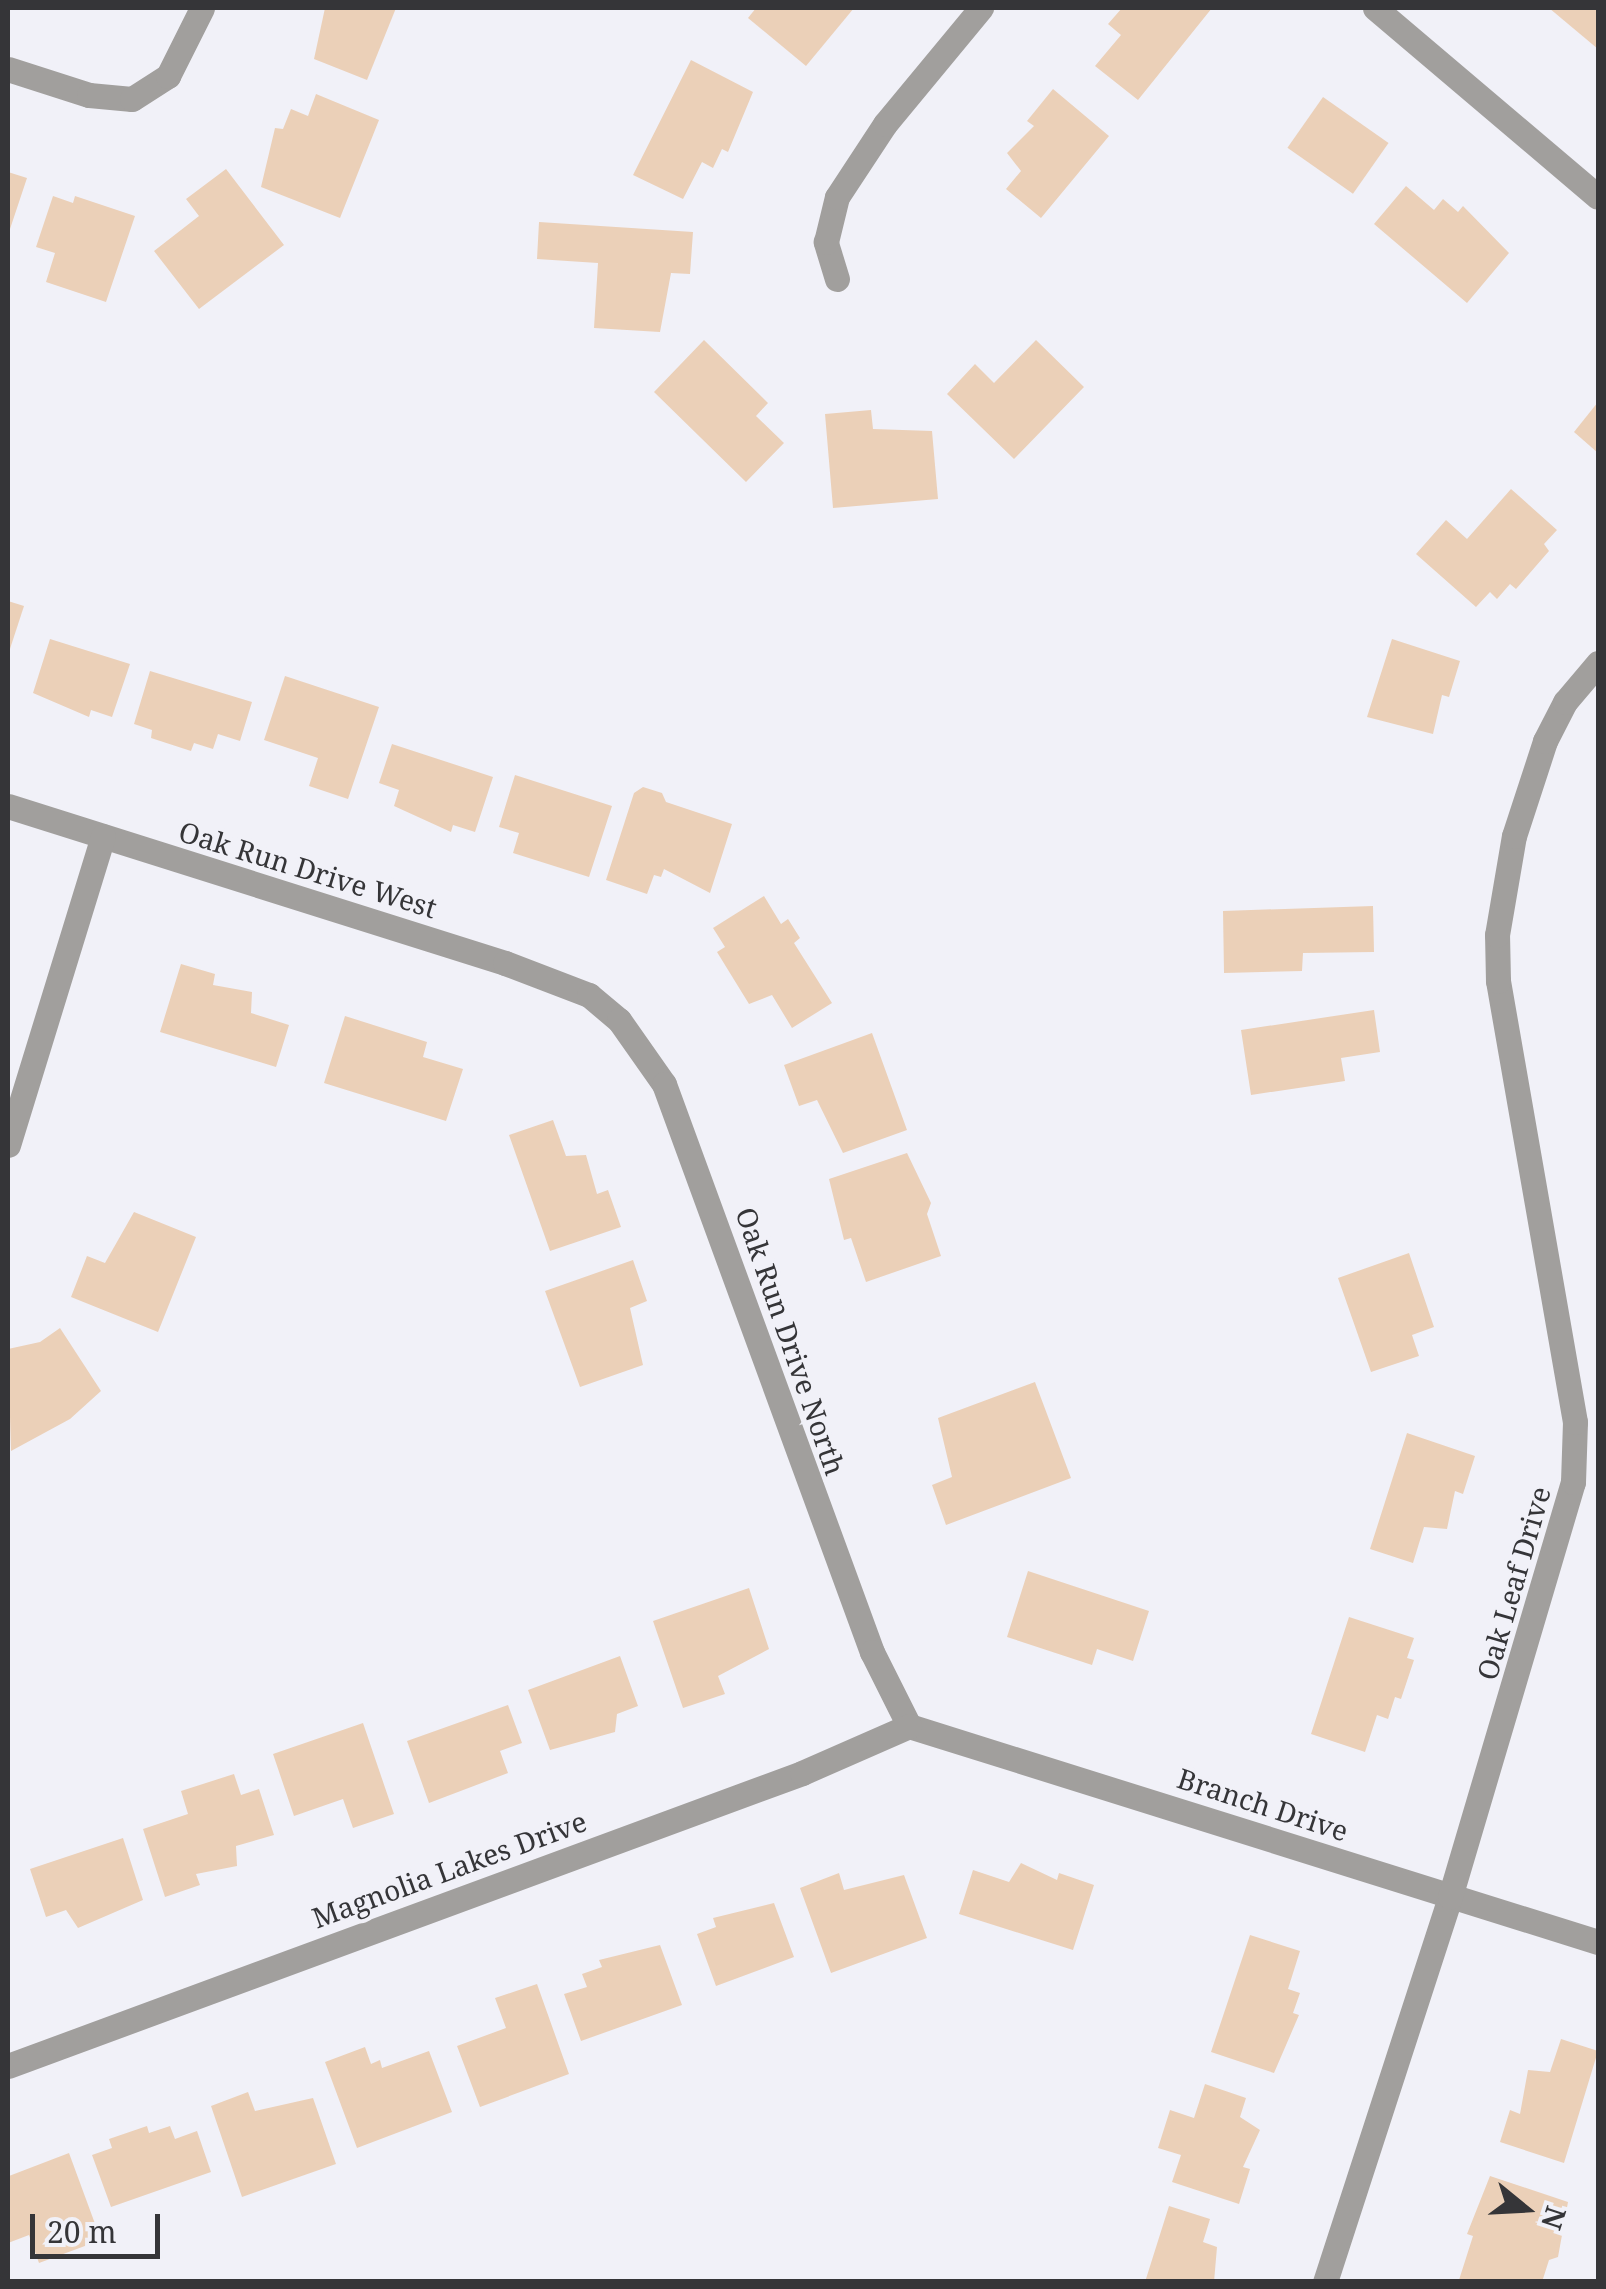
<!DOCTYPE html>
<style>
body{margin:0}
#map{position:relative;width:1606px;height:2289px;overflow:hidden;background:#f1f1f8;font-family:"Noto Serif",serif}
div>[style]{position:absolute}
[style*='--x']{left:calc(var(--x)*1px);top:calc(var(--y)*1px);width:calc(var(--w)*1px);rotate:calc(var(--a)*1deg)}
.building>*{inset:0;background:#ebd0b8;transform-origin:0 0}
.street>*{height:25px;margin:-12.5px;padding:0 12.5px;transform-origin:12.5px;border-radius:12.5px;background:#a19f9d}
span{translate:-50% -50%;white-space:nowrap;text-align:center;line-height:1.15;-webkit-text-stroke:8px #f1f1f8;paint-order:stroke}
.street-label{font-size:28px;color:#353538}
.frame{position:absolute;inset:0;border:10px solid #353538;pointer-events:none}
.north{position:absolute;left:1476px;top:2159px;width:100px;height:100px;-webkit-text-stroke:8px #f1f1f8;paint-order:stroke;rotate:108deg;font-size:28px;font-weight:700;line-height:40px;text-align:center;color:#353538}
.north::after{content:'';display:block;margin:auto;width:35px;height:45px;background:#353538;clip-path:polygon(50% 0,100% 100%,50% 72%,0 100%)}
.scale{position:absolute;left:30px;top:2214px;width:130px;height:45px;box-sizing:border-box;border:5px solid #353538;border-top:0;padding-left:12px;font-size:30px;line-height:35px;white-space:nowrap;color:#353538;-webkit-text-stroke:8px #f1f1f8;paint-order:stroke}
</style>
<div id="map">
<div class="building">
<i style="clip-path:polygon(325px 8px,396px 8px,367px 80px,314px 59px)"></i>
<i style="clip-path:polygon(756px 8px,854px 8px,806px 66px,748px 18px)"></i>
<i style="clip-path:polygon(1122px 8px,1212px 8px,1138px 100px,1095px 66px,1121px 35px,1108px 24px)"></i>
<i style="clip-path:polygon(1549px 8px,1598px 8px,1598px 49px)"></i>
<i style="clip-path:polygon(691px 60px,753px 92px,728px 152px,722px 149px,713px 168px,702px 162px,683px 199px,633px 175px)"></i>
<i style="clip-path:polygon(1053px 89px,1109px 136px,1041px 218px,1006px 189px,1021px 171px,1007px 153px,1034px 126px,1027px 121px)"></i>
<i style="clip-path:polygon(316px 94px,379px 120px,340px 218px,261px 187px,275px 128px,283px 129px,291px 109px,308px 116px)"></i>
<i style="left:1323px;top:97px;width:80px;height:62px;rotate:35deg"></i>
<i style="clip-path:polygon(226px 169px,284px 245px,199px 309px,154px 251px,199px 216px,186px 199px)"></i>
<i style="clip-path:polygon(8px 172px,27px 178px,8px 235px)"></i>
<i style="clip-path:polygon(1406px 186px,1434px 210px,1443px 199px,1458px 212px,1463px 206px,1509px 253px,1467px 303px,1374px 224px)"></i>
<i style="clip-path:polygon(53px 196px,73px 203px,75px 196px,135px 216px,106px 302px,46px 282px,55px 253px,36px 247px)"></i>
<i style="clip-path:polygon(539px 222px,693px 232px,690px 274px,671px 273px,660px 332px,594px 328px,598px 263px,537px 259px)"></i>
<i style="clip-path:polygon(704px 340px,768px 403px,756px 416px,784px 443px,746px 482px,654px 392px)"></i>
<i style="clip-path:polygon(1036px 340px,1084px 387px,1014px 459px,947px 394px,975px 364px,994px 383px)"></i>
<i style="clip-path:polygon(1598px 402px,1598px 453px,1574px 432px)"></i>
<i style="clip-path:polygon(871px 410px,873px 429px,932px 431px,938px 499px,833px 508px,825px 414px)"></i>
<i style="clip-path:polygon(1511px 489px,1557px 530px,1544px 544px,1549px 551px,1516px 589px,1510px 584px,1497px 599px,1490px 592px,1476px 607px,1416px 554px,1446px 520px,1467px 539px)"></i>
<i style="clip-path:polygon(8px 601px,24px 606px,8px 655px)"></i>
<i style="clip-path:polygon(50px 639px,130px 664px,112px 717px,91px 710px,89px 717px,33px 693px)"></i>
<i style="clip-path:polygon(1392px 639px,1460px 661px,1449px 697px,1442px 695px,1433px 734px,1367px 717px)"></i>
<i style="clip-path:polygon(150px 671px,252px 702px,240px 741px,218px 734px,213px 749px,194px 743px,191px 751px,151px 738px,152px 730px,134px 724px)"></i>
<i style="clip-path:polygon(285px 676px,379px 707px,348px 799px,309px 786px,318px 758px,264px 740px)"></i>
<i style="clip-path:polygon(392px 744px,493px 777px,475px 832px,453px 825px,451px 832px,394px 806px,399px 790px,379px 783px)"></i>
<i style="clip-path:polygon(515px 775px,612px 806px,589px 877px,513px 853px,519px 833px,499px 827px)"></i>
<i style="clip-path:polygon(643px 787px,662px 793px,666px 802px,732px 824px,710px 893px,664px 869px,661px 877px,654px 875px,647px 894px,606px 880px,634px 793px)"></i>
<i style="clip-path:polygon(764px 896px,781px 924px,788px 919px,800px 938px,794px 943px,832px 1003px,792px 1028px,772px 995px,749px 1004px,717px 952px,725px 947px,713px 928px)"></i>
<i style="clip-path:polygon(1373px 906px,1374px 952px,1303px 953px,1302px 971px,1224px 973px,1223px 911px)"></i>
<i style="clip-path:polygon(181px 964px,215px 974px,213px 985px,252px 992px,251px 1013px,289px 1025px,276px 1067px,160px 1032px)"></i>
<i style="clip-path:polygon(1374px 1010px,1380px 1052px,1341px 1058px,1345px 1081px,1251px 1095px,1241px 1030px)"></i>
<i style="clip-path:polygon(345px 1016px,427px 1042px,423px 1057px,463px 1069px,446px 1121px,324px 1083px)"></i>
<i style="clip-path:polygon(872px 1033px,907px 1130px,843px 1153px,817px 1100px,799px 1106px,784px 1065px)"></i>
<i style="clip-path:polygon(553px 1120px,566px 1156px,586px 1155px,597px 1194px,608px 1190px,621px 1227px,550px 1251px,509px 1135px)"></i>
<i style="clip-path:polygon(907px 1153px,931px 1203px,927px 1214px,941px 1256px,866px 1282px,851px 1238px,844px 1240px,829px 1179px)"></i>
<i style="clip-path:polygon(134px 1212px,196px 1237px,158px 1332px,71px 1297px,87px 1256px,105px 1263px)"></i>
<i style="clip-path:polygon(1409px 1253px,1434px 1327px,1412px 1335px,1419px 1356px,1371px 1372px,1338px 1278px)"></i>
<i style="clip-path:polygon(633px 1260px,647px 1301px,630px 1308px,643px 1365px,580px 1387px,545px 1291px)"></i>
<i style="clip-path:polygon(60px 1328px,101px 1391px,70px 1419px,11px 1451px,8px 1349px,40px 1342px)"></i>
<i style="clip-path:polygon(1035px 1382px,1071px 1478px,946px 1525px,932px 1485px,952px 1477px,938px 1418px)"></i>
<i style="clip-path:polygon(1407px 1433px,1475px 1456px,1463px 1494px,1455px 1491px,1447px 1529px,1424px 1527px,1413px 1563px,1370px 1549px)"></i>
<i style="clip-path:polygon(1028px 1571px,1149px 1611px,1133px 1661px,1097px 1649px,1092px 1665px,1007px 1637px)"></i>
<i style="clip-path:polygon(749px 1588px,769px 1649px,718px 1676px,725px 1694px,683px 1708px,653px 1621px)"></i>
<i style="clip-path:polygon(1349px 1617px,1414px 1638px,1407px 1658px,1414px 1660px,1401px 1699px,1395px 1697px,1388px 1719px,1377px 1715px,1365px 1752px,1311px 1734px)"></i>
<i style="clip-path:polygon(620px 1656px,638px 1706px,617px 1714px,615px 1732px,550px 1750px,528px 1690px)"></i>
<i style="clip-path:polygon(508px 1705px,522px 1743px,500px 1751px,508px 1773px,429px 1803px,407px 1741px)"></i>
<i style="clip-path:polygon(363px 1723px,394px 1814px,353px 1828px,343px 1799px,294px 1816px,273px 1754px)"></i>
<i style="clip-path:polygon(234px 1774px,241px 1795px,259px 1789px,274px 1835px,236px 1846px,237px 1866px,196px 1874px,200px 1885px,165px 1897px,143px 1829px,188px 1814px,181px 1791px)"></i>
<i style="clip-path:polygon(123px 1838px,143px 1900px,78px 1928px,66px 1910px,46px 1917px,30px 1869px)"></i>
<i style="clip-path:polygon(1021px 1863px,1057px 1880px,1059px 1873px,1094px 1885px,1073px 1950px,959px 1914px,973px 1870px,1009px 1882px)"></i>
<i style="clip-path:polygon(839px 1873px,844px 1890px,904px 1875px,927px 1938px,831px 1973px,800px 1888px)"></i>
<i style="clip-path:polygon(774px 1903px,794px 1957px,716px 1986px,697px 1934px,716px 1927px,713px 1918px)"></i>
<i style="clip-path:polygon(1250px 1935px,1300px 1951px,1288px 1989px,1300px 1993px,1293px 2013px,1299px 2015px,1274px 2073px,1211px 2052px)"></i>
<i style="clip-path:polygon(660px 1945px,682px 2005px,581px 2041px,564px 1994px,587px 1987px,582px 1974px,602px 1967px,599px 1960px)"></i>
<i style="clip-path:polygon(537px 1984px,569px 2074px,480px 2107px,457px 2046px,506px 2028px,495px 1998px)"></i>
<i style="clip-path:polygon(1561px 2039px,1598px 2051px,1564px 2163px,1500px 2142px,1510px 2110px,1520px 2114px,1528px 2070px,1550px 2072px)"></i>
<i style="clip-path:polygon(365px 2047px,371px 2064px,380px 2060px,382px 2068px,429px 2051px,452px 2112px,357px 2148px,325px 2062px)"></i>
<i style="clip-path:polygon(1205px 2084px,1246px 2098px,1240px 2117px,1260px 2130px,1243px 2167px,1250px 2169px,1239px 2204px,1172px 2182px,1181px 2155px,1158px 2148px,1170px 2110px,1194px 2118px)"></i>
<i style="clip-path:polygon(248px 2092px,255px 2111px,313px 2098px,336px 2164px,242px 2197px,211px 2106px)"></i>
<i style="clip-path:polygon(147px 2126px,149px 2133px,170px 2126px,175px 2139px,197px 2131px,211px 2172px,111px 2207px,92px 2155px,112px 2148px,109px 2139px)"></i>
<i style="clip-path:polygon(69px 2153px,101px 2240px,39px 2263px,29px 2235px,8px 2243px,9px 2176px)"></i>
<i style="clip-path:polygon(1490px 2176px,1568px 2202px,1558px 2257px,1549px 2260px,1542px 2282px,1459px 2280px,1473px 2236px,1467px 2234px)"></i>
<i style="clip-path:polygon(1169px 2206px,1210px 2219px,1203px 2242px,1217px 2247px,1214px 2282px,1145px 2282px)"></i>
</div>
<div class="street">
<i style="--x:1375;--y:8;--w:292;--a:40.3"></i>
<i style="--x:8;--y:69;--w:85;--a:17.8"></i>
<i style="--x:89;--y:95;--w:43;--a:5.3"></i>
<i style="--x:132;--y:99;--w:43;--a:-32.6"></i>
<i style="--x:168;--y:76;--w:76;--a:-63.4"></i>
<i style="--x:837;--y:279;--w:39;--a:-107"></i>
<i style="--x:826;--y:242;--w:46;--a:-76.3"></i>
<i style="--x:837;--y:197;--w:87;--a:-56.7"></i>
<i style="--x:885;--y:124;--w:151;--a:-50.4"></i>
<i style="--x:8;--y:806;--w:521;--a:17.53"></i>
<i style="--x:505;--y:963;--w:90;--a:20.9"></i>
<i style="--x:589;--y:995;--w:39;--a:40"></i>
<i style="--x:619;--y:1020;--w:78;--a:54.9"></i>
<i style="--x:664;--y:1084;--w:605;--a:69.89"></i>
<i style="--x:872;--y:1652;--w:83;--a:63.4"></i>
<i style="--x:8;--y:1145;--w:323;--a:-72.9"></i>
<i style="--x:909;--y:1726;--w:722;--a:17.41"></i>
<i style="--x:8;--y:2066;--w:846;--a:-20.25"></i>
<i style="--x:802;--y:1773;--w:117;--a:-23.7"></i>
<i style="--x:1325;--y:2282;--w:405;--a:-72"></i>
<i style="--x:1450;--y:1897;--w:433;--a:-73.5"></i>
<i style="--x:1573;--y:1482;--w:60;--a:-88.1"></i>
<i style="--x:1575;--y:1422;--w:448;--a:-99.9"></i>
<i style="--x:1498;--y:981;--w:46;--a:-91.2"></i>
<i style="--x:1497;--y:935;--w:100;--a:-80.3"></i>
<i style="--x:1514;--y:836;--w:100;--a:-71.9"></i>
<i style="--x:1545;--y:741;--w:44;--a:-62.9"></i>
<i style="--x:1565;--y:702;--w:51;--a:-49.8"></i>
</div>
<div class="street-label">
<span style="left:308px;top:869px;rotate:17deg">Oak Run Drive West</span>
<span style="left:791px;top:1341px;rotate:71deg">Oak Run Drive North</span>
<span style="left:1513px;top:1583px;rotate:-74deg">Oak Leaf Drive</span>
<span style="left:1263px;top:1804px;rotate:18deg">Branch Drive</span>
<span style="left:449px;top:1869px;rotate:-20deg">Magnolia Lakes Drive</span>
</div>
<div class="frame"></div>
<div class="north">N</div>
<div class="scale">20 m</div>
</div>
